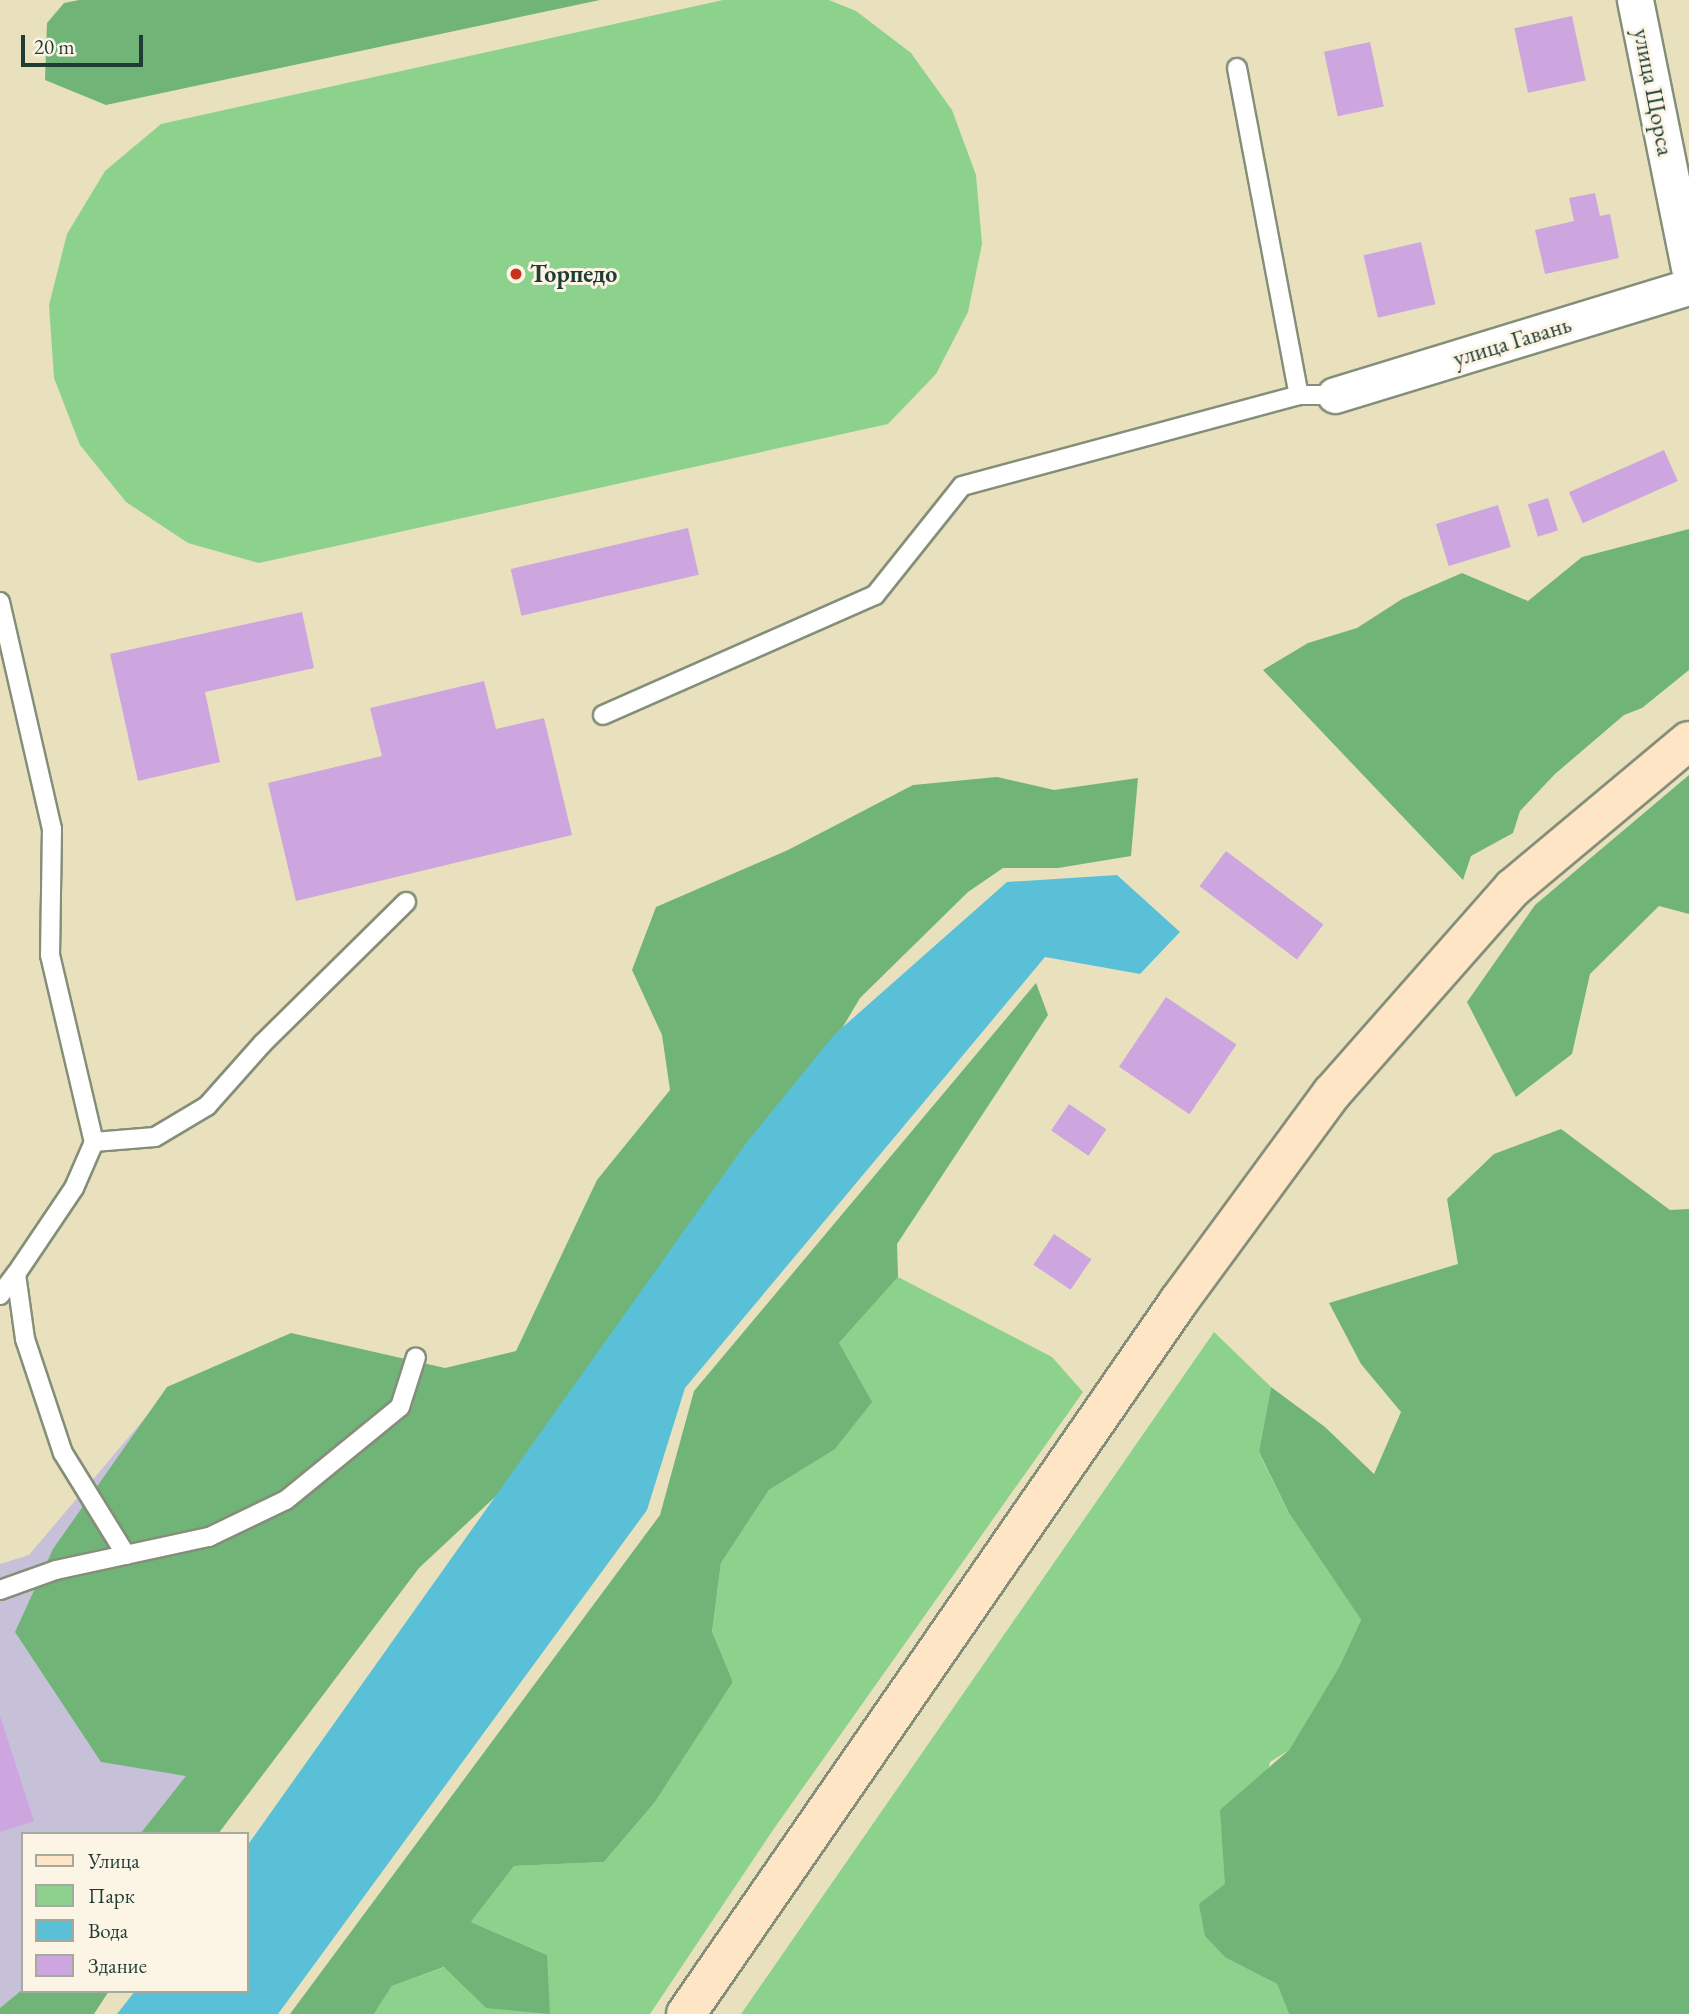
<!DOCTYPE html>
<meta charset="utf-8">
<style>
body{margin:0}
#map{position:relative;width:1689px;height:2014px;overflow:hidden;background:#e9e1be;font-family:"EB Garamond",serif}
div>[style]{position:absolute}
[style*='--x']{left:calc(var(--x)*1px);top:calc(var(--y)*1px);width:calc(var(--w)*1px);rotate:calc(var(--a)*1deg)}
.industrial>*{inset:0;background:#c6c0d9}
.green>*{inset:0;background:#8cd28d}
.forest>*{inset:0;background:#71b478}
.water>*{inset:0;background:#5ac0d8}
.building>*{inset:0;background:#cda5df;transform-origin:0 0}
.roads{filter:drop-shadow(2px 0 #848f79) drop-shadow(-2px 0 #848f79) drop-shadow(0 2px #848f79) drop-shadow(0 -2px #848f79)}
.lane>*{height:18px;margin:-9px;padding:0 9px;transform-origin:9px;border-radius:9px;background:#fff}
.street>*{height:35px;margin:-17.5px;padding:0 17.5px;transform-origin:17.5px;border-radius:17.5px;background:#fff}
.secondary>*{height:38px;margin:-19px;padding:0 19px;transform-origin:19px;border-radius:19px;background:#fde5c5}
.dots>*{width:19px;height:19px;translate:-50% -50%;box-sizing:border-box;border:4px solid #fcf5e5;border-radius:50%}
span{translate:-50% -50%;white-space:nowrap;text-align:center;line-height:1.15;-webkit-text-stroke:6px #fcf5e5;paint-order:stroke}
.street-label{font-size:24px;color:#1f3d34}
.poi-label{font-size:24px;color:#1f3d34;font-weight:700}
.left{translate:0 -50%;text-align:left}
.legend{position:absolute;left:21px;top:1832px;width:228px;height:161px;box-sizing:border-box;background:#fcf5e5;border:2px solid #a4ab9e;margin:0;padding:9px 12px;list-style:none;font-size:21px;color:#1f3d34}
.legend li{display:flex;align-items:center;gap:14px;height:35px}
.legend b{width:35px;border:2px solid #a4ab9e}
.scale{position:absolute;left:21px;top:35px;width:122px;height:32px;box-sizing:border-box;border:4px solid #1f3d34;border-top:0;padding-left:9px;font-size:21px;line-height:24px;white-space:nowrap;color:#1f3d34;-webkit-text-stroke:5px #fcf5e5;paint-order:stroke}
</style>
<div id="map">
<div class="industrial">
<i style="clip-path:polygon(150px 1412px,235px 1716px,140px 1834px,23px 1834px,23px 1989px,0 2008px,0 1564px,29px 1555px)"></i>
</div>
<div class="green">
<i style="clip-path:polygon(723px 0,829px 0,856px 11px,911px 53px,952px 110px,976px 175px,982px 244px,968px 312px,936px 374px,888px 424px,259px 563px,188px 543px,126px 502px,80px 445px,54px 378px,49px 305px,67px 234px,105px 171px,161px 124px)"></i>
<i style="clip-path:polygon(898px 1277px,1052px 1357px,1083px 1392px,773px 1830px,650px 2014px,374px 2014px,392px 1986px,445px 1967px,486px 2008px,547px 1955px,471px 1922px,514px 1866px,604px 1862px,655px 1802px,733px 1682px,712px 1633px,721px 1563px,769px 1490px,834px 1450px,839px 1343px)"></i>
<i style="clip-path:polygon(1214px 1332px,1271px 1387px,1259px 1453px,1289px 1513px,1361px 1620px,1339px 1667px,1289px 1750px,1270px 1762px,1226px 1958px,1277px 1984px,1289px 2014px,741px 2014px)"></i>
</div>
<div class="forest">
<i style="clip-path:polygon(79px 0,600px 0,106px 105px,45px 80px,47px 23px,64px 3px)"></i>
<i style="clip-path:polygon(1689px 529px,1689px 670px,1642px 708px,1624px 715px,1555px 774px,1520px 811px,1513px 833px,1471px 856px,1463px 880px,1263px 670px,1308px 643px,1357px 628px,1402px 599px,1462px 573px,1528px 601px,1582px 557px)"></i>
<i style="clip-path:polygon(1689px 775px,1689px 914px,1659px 906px,1590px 974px,1572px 1054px,1516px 1097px,1467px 1002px,1535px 905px)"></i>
<i style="clip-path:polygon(997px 777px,1054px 790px,1138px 778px,1131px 856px,1058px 868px,1003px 868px,968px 892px,860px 998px,789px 1118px,570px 1427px,419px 1568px,218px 1834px,140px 1834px,186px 1776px,101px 1762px,15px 1632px,53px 1549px,167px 1387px,291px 1333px,445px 1368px,516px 1351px,597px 1180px,670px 1090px,662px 1035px,632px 970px,656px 907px,788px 850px,913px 785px)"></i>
<i style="clip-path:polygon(1036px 983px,1048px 1015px,897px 1244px,898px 1277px,839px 1343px,872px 1402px,834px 1450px,769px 1490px,721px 1563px,712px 1632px,733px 1682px,655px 1802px,604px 1862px,514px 1866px,471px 1922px,547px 1955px,550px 2014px,486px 2008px,444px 1967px,392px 1986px,374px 2014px,290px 2014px,660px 1515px,694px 1391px)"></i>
<i style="clip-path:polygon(1561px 1129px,1670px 1210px,1689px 1209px,1689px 2014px,1289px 2014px,1277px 1984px,1226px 1958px,1205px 1936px,1199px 1904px,1225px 1884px,1220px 1810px,1289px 1750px,1339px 1667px,1361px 1620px,1289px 1513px,1259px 1452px,1271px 1387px,1325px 1427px,1374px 1474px,1401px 1412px,1361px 1364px,1329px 1303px,1458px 1264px,1447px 1199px,1494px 1154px)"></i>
<i style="clip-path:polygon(23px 1989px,23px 1991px,109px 1991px,94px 2014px,0 2014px,0 2008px)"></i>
</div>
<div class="water">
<i style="clip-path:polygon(1117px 875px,1180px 932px,1140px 974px,1045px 957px,685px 1388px,647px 1510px,278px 2014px,117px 2014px,135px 1991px,247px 1991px,247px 1846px,747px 1142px,835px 1034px,1007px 882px)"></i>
</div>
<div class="building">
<i style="left:1572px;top:16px;width:66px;height:59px;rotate:78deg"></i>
<i style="left:1370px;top:42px;width:66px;height:47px;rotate:78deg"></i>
<i style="clip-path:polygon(1595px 193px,1600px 216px,1610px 214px,1619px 258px,1545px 274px,1535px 230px,1574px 221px,1569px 198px)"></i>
<i style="left:1421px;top:242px;width:64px;height:59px;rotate:77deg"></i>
<i style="left:1664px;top:450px;width:34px;height:104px;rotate:66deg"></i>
<i style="left:1548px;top:498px;width:34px;height:21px;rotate:73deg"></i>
<i style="left:1498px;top:505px;width:44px;height:65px;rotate:73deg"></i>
<i style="left:688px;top:528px;width:48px;height:182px;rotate:77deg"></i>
<i style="clip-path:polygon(302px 612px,314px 668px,205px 692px,220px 762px,138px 781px,110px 654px)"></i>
<i style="clip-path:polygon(484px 681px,496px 729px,544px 718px,572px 835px,296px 901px,268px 783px,382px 756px,370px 708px)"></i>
<i style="left:1226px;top:851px;width:122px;height:44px;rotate:37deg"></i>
<i style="left:1166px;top:997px;width:85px;height:84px;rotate:34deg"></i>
<i style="left:1069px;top:1104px;width:45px;height:32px;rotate:34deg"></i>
<i style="left:1054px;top:1234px;width:45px;height:37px;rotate:34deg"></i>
<i style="clip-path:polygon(0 1716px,34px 1821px,0 1832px)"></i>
</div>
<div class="roads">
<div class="lane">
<i style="--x:1237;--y:68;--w:333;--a:79.3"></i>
<i style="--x:0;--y:602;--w:233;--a:77.1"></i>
<i style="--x:52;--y:829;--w:126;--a:90.9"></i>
<i style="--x:50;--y:955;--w:192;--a:76.8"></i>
<i style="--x:94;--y:1142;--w:50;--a:113.5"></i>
<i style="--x:74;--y:1188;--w:104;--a:124"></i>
<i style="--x:16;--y:1274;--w:66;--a:82.1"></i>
<i style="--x:25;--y:1339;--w:120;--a:71.6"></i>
<i style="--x:63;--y:1453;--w:120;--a:58.3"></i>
<i style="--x:603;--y:715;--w:297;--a:-23.8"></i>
<i style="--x:875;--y:595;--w:139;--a:-51.4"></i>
<i style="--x:962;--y:486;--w:349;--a:-15.1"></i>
<i style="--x:1299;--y:395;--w:36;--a:0"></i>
<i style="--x:94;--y:1142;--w:61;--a:-4.7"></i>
<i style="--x:155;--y:1137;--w:61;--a:-30.8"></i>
<i style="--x:207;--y:1106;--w:84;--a:-48.4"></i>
<i style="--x:263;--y:1043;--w:201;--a:-44.6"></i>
<i style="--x:0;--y:1295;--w:26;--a:-53"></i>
<i style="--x:0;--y:1590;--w:59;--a:-19.7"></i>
<i style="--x:56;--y:1570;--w:157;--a:-12.2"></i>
<i style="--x:209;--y:1537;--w:85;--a:-25.7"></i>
<i style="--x:286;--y:1500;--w:147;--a:-39.2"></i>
<i style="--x:400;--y:1407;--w:52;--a:-72.3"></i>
</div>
<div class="street">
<i style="--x:1635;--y:0;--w:272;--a:78.6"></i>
<i style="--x:1335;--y:395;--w:370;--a:-17"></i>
</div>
<div class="secondary">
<i style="--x:686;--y:2014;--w:867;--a:-55.34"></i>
<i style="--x:1179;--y:1301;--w:258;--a:-53.7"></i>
<i style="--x:1332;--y:1093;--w:273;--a:-48.6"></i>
<i style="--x:1513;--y:888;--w:229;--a:-39.9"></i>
</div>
</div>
<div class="dots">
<i style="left:516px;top:274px;background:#c8321e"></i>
</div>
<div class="street-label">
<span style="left:1654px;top:92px;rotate:79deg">улица Щорса</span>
<span style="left:1512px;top:341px;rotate:-17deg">улица Гавань</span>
</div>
<div class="poi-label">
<span class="left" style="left:530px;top:274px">Торпедо</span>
</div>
<ul class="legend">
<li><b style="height:9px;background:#fde5c5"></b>Улица</li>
<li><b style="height:19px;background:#8cd28d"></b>Парк</li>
<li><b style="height:19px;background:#5ac0d8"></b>Вода</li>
<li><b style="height:19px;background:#cda5df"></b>Здание</li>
</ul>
<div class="scale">20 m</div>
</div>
